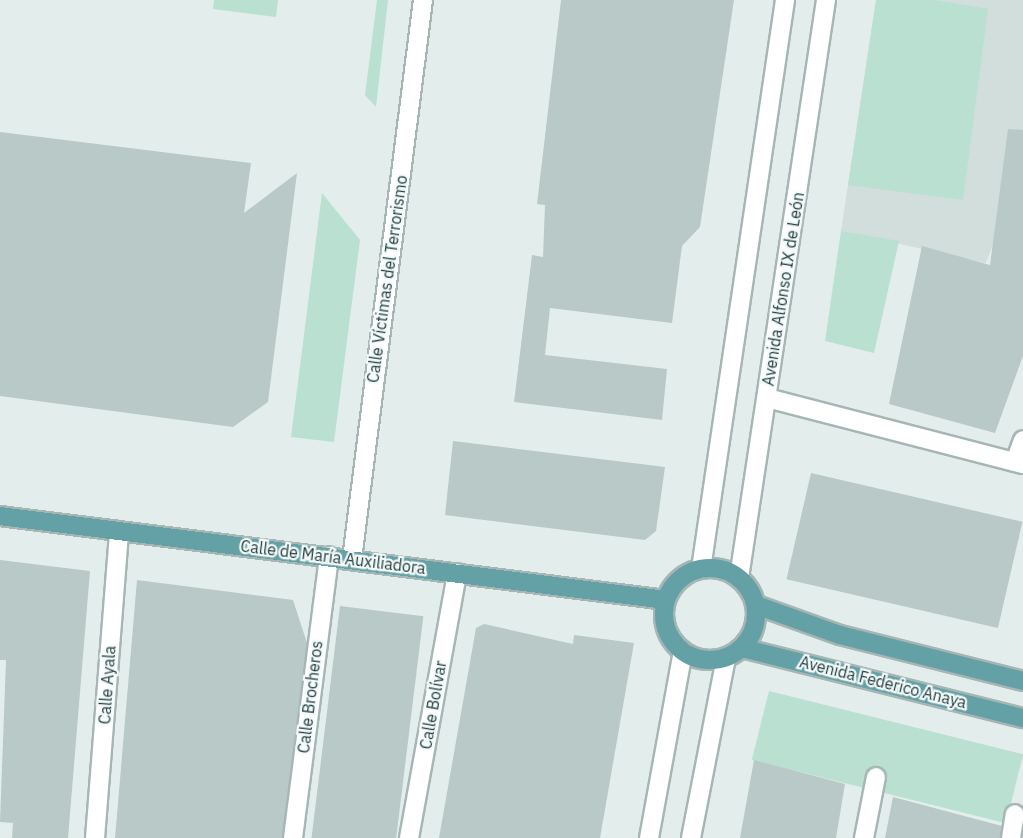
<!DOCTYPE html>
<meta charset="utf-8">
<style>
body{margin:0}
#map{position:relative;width:1023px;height:838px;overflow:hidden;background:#e3eeec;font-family:"IBM Plex Sans",sans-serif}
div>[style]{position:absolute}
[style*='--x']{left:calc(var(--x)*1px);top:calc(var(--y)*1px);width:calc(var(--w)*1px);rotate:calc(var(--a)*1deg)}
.built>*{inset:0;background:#d1dedc}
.green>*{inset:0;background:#bae0d1;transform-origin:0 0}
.building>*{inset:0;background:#b8c9c7;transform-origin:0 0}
.roads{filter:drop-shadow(2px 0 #a5b6b5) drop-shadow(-2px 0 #a5b6b5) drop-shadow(0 2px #a5b6b5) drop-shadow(0 -2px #a5b6b5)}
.pedestrian>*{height:18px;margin:-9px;padding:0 9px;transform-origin:9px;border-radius:9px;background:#fff}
.minor>*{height:18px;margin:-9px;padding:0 9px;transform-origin:9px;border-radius:9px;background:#fff}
.secondary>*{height:18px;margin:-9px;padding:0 9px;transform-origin:9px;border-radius:9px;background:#fff}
.primary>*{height:18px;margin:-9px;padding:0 9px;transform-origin:9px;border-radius:9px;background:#64a1a6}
.primary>.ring{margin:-9px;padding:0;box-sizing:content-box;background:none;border:18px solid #64a1a6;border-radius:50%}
span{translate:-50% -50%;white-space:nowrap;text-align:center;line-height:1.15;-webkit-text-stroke:4.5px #f4faf9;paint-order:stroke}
.street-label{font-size:16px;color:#213e40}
</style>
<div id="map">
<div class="built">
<i style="clip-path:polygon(876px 0,1023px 0,1023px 243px,997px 234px,986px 263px,841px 231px)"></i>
</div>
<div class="green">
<i style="clip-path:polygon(214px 0,278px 0,276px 17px,213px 9px)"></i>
<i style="clip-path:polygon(377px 0,388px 0,376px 107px,365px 95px)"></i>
<i style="clip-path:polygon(876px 0,934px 0,988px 9px,963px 200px,848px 185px)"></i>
<i style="clip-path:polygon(322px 193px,360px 240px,334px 442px,291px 437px)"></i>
<i style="clip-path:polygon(841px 231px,899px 241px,874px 353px,825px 341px)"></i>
<i style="left:769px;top:691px;width:262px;height:71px;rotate:14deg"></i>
</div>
<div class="building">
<i style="clip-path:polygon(561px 0,734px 0,700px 227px,682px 246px,672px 323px,550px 308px,545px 355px,667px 369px,662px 420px,514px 402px,532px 255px,543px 257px,545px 205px,537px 204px)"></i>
<i style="clip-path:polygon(1008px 129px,1023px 130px,1023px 356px,995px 433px,889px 404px,922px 246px,990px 265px)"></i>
<i style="clip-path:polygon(0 132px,251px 163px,244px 213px,297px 173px,268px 402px,233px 427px,0 396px)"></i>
<i style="clip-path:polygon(453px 441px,665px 467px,656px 531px,645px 540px,445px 515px)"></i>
<i style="left:811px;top:473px;width:217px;height:109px;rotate:13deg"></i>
<i style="clip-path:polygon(0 560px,90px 571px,68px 838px,12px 838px,13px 823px,0 822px,6px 660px,0 660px)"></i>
<i style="clip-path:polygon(137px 580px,293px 600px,307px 643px,282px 838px,115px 838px)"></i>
<i style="left:340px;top:606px;width:84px;height:235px;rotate:7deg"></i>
<i style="clip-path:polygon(484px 624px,573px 644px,574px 635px,634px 643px,600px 838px,439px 838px,476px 628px)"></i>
<i style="clip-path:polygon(754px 760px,845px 784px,836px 838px,740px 838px)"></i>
<i style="clip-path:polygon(893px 797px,1002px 826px,1000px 838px,885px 838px)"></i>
</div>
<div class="roads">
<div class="pedestrian">
<i style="--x:95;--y:838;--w:308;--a:-85.5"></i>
<i style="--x:864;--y:838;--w:62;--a:-78.9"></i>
<i style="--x:1011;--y:838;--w:24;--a:-81"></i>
</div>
<div class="minor">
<i style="--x:767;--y:398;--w:264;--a:14.5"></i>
<i style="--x:1015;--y:462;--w:23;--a:-70"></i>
<i style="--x:352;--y:559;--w:563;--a:-82.76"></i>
<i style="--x:293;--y:838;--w:284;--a:-82.7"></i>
<i style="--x:409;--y:838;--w:269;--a:-79.7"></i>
</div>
<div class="secondary">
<i style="--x:701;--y:569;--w:575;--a:-81.6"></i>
<i style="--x:739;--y:578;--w:585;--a:-81.44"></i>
<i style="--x:649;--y:838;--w:190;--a:-79.7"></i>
<i style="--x:691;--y:838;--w:183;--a:-79"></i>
</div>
<div class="primary">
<i style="--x:0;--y:516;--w:671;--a:7.19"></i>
<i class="ring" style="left:664px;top:568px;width:74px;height:74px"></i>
<i style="--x:756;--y:605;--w:89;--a:19.7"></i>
<i style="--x:840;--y:635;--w:189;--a:14.1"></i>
<i style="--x:742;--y:648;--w:290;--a:14"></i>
</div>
</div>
<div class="street-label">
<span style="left:387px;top:279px;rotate:-82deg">Calle Víctimas del Terrorismo</span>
<span style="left:783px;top:289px;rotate:-81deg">Avenida Alfonso IX de León</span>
<span style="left:333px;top:557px;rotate:7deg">Calle de María Auxiliadora</span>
<span style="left:883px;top:682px;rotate:14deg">Avenida Federico Anaya</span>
<span style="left:107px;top:685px;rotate:-86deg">Calle Ayala</span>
<span style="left:310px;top:697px;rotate:-83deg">Calle Brocheros</span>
<span style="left:433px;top:705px;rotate:-80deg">Calle Bolívar</span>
</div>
</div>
